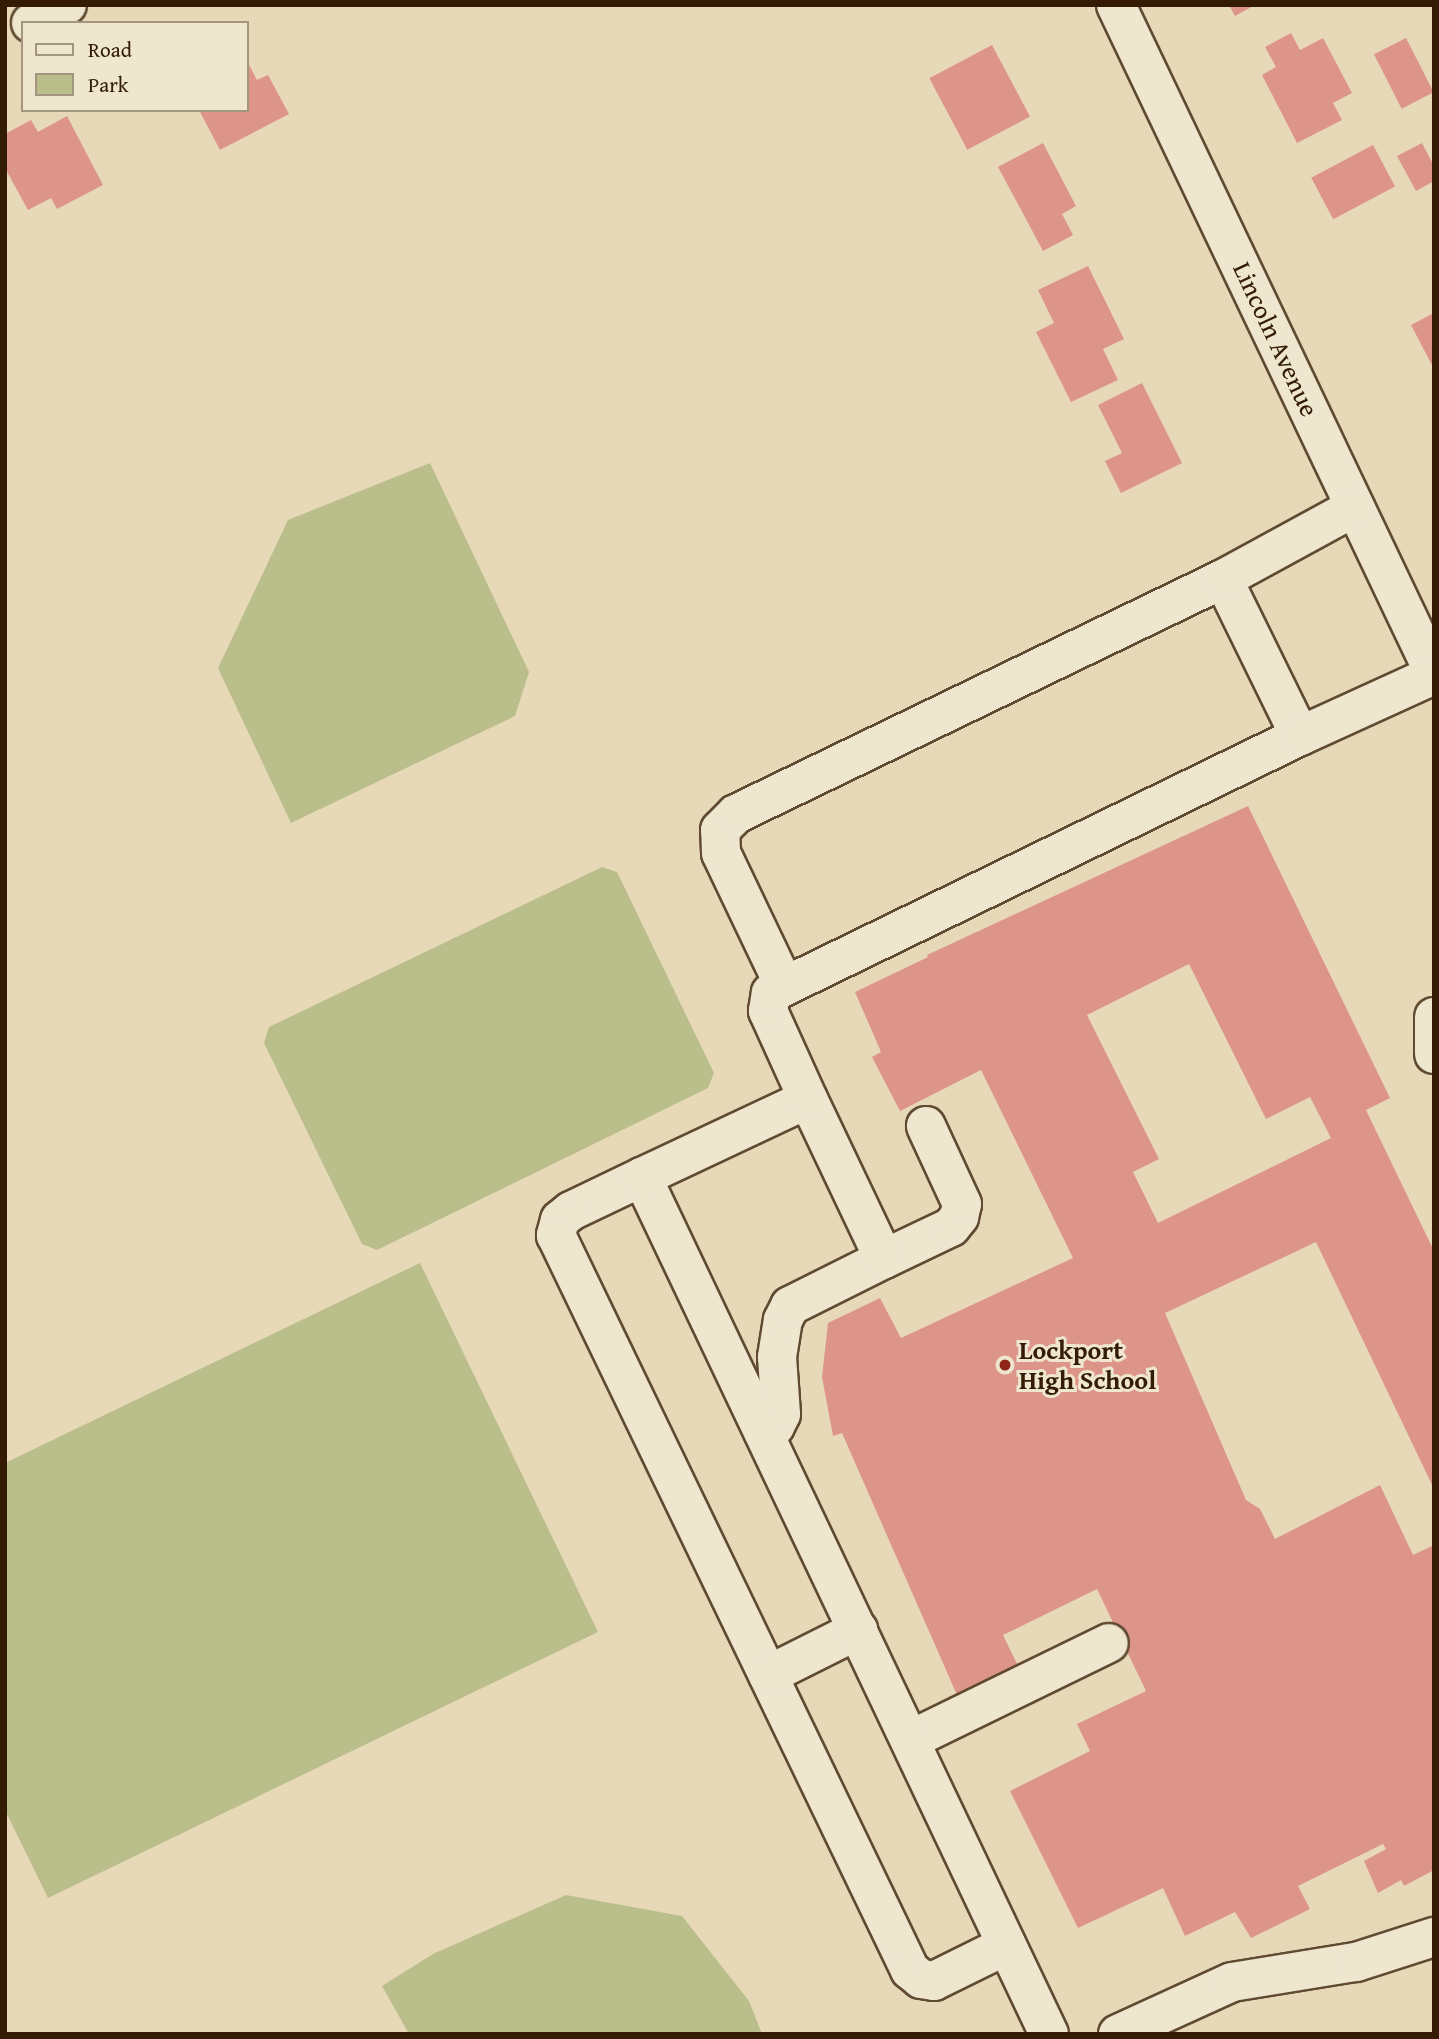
<!DOCTYPE html>
<style>
body{margin:0}
#map{position:relative;width:1439px;height:2039px;overflow:hidden;background:#e7d9b7;font-family:"Gentium Book Plus",serif}
div>[style]{position:absolute}
[style*='--x']{left:calc(var(--x)*1px);top:calc(var(--y)*1px);width:calc(var(--w)*1px);rotate:calc(var(--a)*1deg)}
.green>*{inset:0;background:#babe8b}
.building>*{inset:0;background:#de9589;transform-origin:0 0}
.roads{filter:drop-shadow(2px 0 #604a31) drop-shadow(-2px 0 #604a31) drop-shadow(0 2px #604a31) drop-shadow(0 -2px #604a31)}
.minor>*{height:38px;margin:-19px;padding:0 19px;transform-origin:19px;border-radius:19px;background:#efe6d0}
.dots>*{width:19px;height:19px;translate:-50% -50%;box-sizing:border-box;border:4px solid #efe6d0;border-radius:50%}
span{translate:-50% -50%;white-space:nowrap;text-align:center;line-height:1.15;-webkit-text-stroke:6px #efe6d0;paint-order:stroke}
.street-label{font-size:26px;color:#331b04}
.poi-label{font-size:26px;color:#331b04;font-weight:700}
.left{translate:0 -50%;text-align:left}
.frame{position:absolute;inset:0;border:7px solid #331b04;pointer-events:none}
.legend{position:absolute;left:21px;top:21px;width:228px;height:91px;box-sizing:border-box;background:#efe6d0;border:2px solid #a4957e;margin:0;padding:9px 12px;list-style:none;font-size:21px;color:#331b04}
.legend li{display:flex;align-items:center;gap:14px;height:35px}
.legend b{width:35px;border:2px solid #a4957e}
</style>
<div id="map">
<div class="green">
<i style="clip-path:polygon(430px 463px,529px 672px,515px 716px,291px 823px,218px 668px,288px 520px)"></i>
<i style="clip-path:polygon(602px 867px,617px 872px,714px 1073px,708px 1088px,377px 1250px,362px 1244px,264px 1043px,269px 1027px)"></i>
<i style="clip-path:polygon(420px 1263px,598px 1632px,48px 1898px,5px 1810px,5px 1463px)"></i>
<i style="clip-path:polygon(566px 1895px,682px 1916px,749px 2001px,762px 2034px,409px 2034px,382px 1986px,433px 1954px)"></i>
</div>
<div class="building">
<i style="clip-path:polygon(1229px 5px,1255px 5px,1235px 16px)"></i>
<i style="clip-path:polygon(1291px 33px,1300px 50px,1323px 38px,1352px 93px,1333px 103px,1342px 120px,1297px 143px,1262px 75px,1276px 67px,1265px 47px)"></i>
<i style="left:1406px;top:38px;width:61px;height:36px;rotate:63deg"></i>
<i style="left:992px;top:45px;width:81px;height:71px;rotate:62deg"></i>
<i style="clip-path:polygon(247px 61px,257px 80px,268px 75px,289px 114px,220px 150px,199px 110px,247px 110px)"></i>
<i style="clip-path:polygon(67px 116px,103px 185px,57px 209px,51px 198px,28px 210px,5px 168px,5px 134px,31px 120px,38px 132px)"></i>
<i style="clip-path:polygon(1043px 143px,1076px 206px,1062px 214px,1073px 235px,1043px 251px,998px 167px)"></i>
<i style="clip-path:polygon(1422px 143px,1434px 166px,1434px 181px,1416px 191px,1397px 156px)"></i>
<i style="left:1373px;top:145px;width:47px;height:70px;rotate:62deg"></i>
<i style="clip-path:polygon(1088px 266px,1124px 339px,1103px 349px,1118px 380px,1071px 402px,1036px 332px,1054px 323px,1038px 290px)"></i>
<i style="clip-path:polygon(1434px 313px,1434px 369px,1411px 325px)"></i>
<i style="clip-path:polygon(1142px 383px,1182px 463px,1121px 493px,1105px 461px,1122px 453px,1098px 405px)"></i>
<i style="clip-path:polygon(evenodd,1248px 806px,1390px 1098px,1366px 1110px,1434px 1251px,1434px 1489px,1316px 1242px,1165px 1313px,1246px 1500px,1260px 1509px,1275px 1539px,1380px 1485px,1413px 1555px,1434px 1545px,1434px 1870px,1404px 1886px,1401px 1880px,1378px 1893px,1364px 1861px,1386px 1849px,1383px 1844px,1298px 1886px,1310px 1909px,1251px 1938px,1235px 1912px,1185px 1936px,1163px 1888px,1078px 1928px,1010px 1791px,1090px 1751px,1077px 1724px,1146px 1691px,1097px 1589px,1003px 1635px,1018px 1666px,957px 1695px,842px 1433px,833px 1436px,822px 1377px,828px 1323px,880px 1298px,901px 1338px,1073px 1258px,981px 1070px,900px 1111px,872px 1057px,881px 1052px,855px 992px,928px 957px,927px 955px,1248px 806px,1189px 964px,1266px 1119px,1310px 1097px,1331px 1138px,1158px 1223px,1133px 1172px,1159px 1159px,1087px 1015px,1189px 964px)"></i>
</div>
<div class="roads">
<div class="minor">
<i style="--x:1116;--y:5;--w:740;--a:64.54"></i>
<i style="--x:31;--y:23;--w:40;--a:-26.6"></i>
<i style="--x:1223;--y:579;--w:175;--a:63.9"></i>
<i style="--x:784;--y:985;--w:146;--a:-115.5"></i>
<i style="--x:721;--y:853;--w:23;--a:-92"></i>
<i style="--x:720;--y:830;--w:23;--a:-45"></i>
<i style="--x:736;--y:814;--w:541;--a:-25.76"></i>
<i style="--x:1223;--y:579;--w:150;--a:-28.6"></i>
<i style="--x:1434;--y:1017;--w:37;--a:90"></i>
<i style="--x:642;--y:1177;--w:79;--a:154.4"></i>
<i style="--x:571;--y:1211;--w:14;--a:141"></i>
<i style="--x:560;--y:1220;--w:16;--a:105"></i>
<i style="--x:556;--y:1235;--w:816;--a:64.28"></i>
<i style="--x:910;--y:1970;--w:14;--a:39"></i>
<i style="--x:921;--y:1979;--w:13;--a:9"></i>
<i style="--x:934;--y:1981;--w:81;--a:-26.3"></i>
<i style="--x:884;--y:1259;--w:74;--a:-25.5"></i>
<i style="--x:951;--y:1227;--w:13;--a:-51"></i>
<i style="--x:959;--y:1217;--w:13;--a:-77"></i>
<i style="--x:962;--y:1204;--w:86;--a:-114.8"></i>
<i style="--x:764;--y:1433;--w:13;--a:-32"></i>
<i style="--x:775;--y:1426;--w:13;--a:-63"></i>
<i style="--x:781;--y:1414;--w:57;--a:-94"></i>
<i style="--x:777;--y:1357;--w:37;--a:-81"></i>
<i style="--x:783;--y:1320;--w:16;--a:-63"></i>
<i style="--x:790;--y:1306;--w:105;--a:-26.6"></i>
<i style="--x:884;--y:1259;--w:177;--a:-115.4"></i>
<i style="--x:768;--y:1675;--w:101;--a:-26.6"></i>
<i style="--x:910;--y:1740;--w:221;--a:-26"></i>
<i style="--x:1049;--y:2034;--w:949;--a:-115.4"></i>
<i style="--x:642;--y:1177;--w:183;--a:-25.2"></i>
<i style="--x:808;--y:1099;--w:97;--a:-114.4"></i>
<i style="--x:768;--y:1011;--w:18;--a:-81"></i>
<i style="--x:771;--y:993;--w:588;--a:-25.91"></i>
<i style="--x:1300;--y:736;--w:147;--a:-24.5"></i>
<i style="--x:1118;--y:2034;--w:125;--a:-24.5"></i>
<i style="--x:1232;--y:1982;--w:126;--a:-9.2"></i>
<i style="--x:1356;--y:1962;--w:82;--a:-17.8"></i>
</div>
</div>
<div class="dots">
<i style="left:1005px;top:1365px;background:#8f2418"></i>
</div>
<div class="street-label">
<span style="left:1276px;top:339px;rotate:65deg">Lincoln Avenue</span>
</div>
<div class="poi-label">
<span class="left" style="left:1019px;top:1365px">Lockport<br>High School</span>
</div>
<div class="frame"></div>
<ul class="legend">
<li><b style="height:9px;background:#efe6d0"></b>Road</li>
<li><b style="height:19px;background:#babe8b"></b>Park</li>
</ul>
</div>
